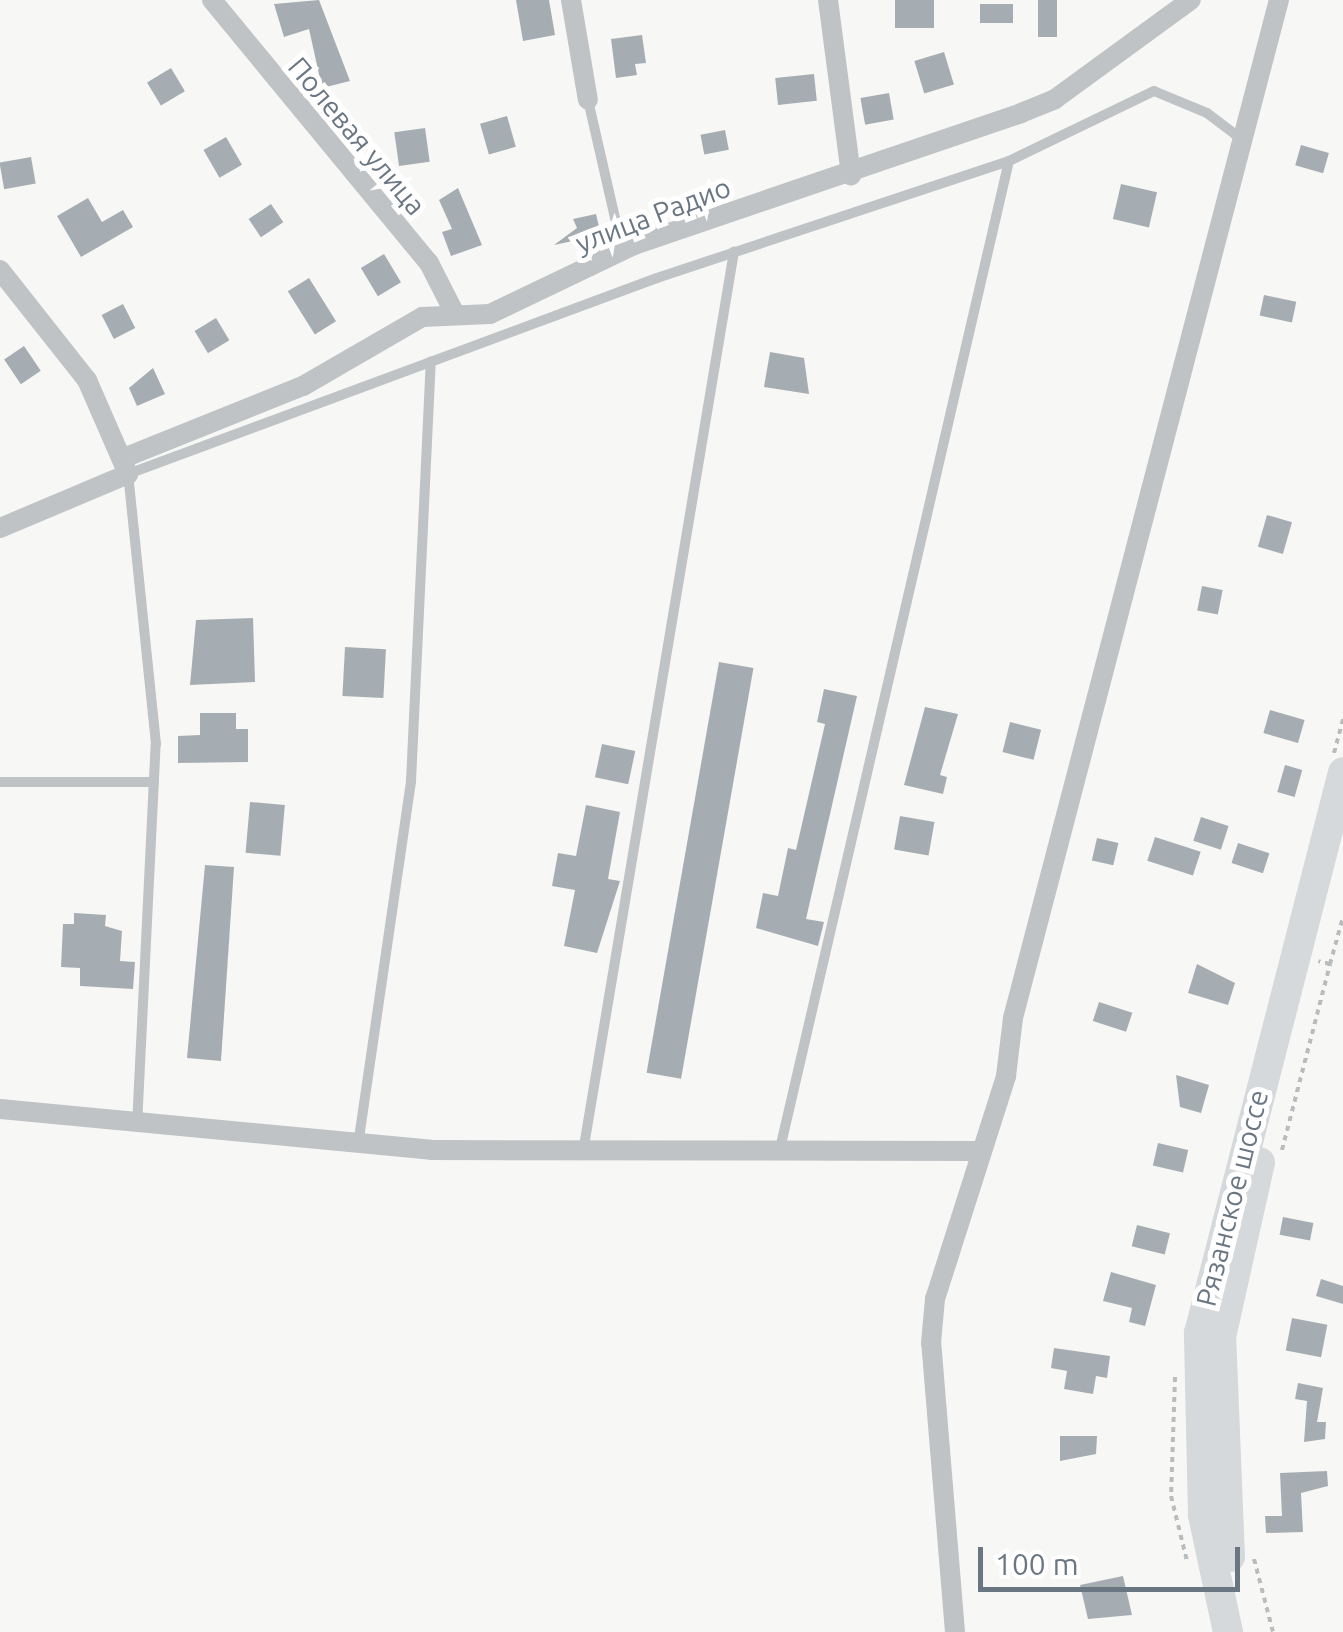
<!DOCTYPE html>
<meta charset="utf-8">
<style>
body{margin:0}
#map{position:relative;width:1343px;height:1632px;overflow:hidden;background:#f7f8f5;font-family:Ubuntu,sans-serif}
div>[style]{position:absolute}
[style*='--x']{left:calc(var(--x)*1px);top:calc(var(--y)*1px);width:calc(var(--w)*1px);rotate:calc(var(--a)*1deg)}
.building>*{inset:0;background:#a6adb2;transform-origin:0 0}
.path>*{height:4px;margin-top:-2px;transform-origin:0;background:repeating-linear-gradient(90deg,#b9bcbe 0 5px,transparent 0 10px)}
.service>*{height:10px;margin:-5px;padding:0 5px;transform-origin:5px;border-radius:5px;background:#bfc3c6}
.minor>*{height:20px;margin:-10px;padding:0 10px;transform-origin:10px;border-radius:10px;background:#bfc3c6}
.primary>*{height:30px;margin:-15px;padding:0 15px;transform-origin:15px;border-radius:15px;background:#d5d9dc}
span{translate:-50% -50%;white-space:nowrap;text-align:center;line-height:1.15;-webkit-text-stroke:10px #fff;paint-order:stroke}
.street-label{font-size:28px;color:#6a7783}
.scale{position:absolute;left:978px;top:1547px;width:262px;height:45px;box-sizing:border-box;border:5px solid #6a7783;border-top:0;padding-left:12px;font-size:30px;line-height:35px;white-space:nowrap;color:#6a7783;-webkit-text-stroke:8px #fff;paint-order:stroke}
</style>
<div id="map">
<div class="building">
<i style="clip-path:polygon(319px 0,350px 81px,322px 88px,309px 29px,284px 37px,274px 4px)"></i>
<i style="clip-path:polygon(516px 0,549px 0,555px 35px,523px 41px)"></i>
<i style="left:895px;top:0;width:39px;height:28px"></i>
<i style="left:1038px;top:0;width:19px;height:37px"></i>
<i style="left:1013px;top:4px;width:19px;height:33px;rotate:90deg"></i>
<i style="clip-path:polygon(642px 35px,646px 63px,635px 64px,637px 75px,616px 78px,611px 39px)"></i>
<i style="left:944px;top:52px;width:34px;height:31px;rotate:73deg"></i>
<i style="left:171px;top:68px;width:27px;height:28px;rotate:59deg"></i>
<i style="left:814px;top:74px;width:27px;height:39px;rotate:84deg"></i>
<i style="left:889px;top:93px;width:27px;height:29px;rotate:80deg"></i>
<i style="left:507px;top:116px;width:32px;height:28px;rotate:74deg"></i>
<i style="left:425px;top:128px;width:34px;height:31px;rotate:82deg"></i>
<i style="left:725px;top:130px;width:20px;height:25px;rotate:79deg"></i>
<i style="left:226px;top:137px;width:32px;height:26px;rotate:60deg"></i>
<i style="left:1301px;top:145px;width:29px;height:21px;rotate:16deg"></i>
<i style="left:31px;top:157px;width:27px;height:32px;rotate:80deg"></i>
<i style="left:1121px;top:184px;width:37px;height:36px;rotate:13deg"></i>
<i style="clip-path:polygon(458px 188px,482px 245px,451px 256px,442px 232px,452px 229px,439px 200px)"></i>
<i style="clip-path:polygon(88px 198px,102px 222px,123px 210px,133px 227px,81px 257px,57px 216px)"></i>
<i style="left:271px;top:204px;width:22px;height:27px;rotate:56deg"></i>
<i style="clip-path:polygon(596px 214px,601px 235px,554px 245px,577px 228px,573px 219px)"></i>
<i style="left:384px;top:254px;width:33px;height:27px;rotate:59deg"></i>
<i style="left:309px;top:278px;width:51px;height:25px;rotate:58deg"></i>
<i style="left:1264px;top:295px;width:33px;height:21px;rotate:12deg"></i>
<i style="left:123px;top:304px;width:27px;height:24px;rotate:63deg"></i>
<i style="left:216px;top:318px;width:26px;height:25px;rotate:59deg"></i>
<i style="left:24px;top:346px;width:30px;height:24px;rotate:56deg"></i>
<i style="clip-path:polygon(770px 352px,804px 358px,809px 394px,764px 387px)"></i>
<i style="clip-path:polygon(153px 368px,165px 394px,137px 406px,129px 388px)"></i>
<i style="left:1267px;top:515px;width:26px;height:33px;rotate:16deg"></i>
<i style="left:1202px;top:586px;width:21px;height:25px;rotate:11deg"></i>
<i style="clip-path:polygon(253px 618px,255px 682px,190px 685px,196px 620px)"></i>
<i style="left:345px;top:647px;width:41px;height:49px;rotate:3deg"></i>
<i style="left:719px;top:662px;width:35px;height:417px;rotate:10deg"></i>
<i style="clip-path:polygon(824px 689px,857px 696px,806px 919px,824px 922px,818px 946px,756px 928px,763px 893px,778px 896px,788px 848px,796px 850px,825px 724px,817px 722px)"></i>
<i style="clip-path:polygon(925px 707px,958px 714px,940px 775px,947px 777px,943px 794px,904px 785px)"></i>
<i style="left:1270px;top:710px;width:36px;height:24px;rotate:16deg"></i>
<i style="clip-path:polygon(200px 713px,236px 713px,236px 729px,248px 729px,248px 762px,178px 763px,178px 736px,200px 735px)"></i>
<i style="left:1010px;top:722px;width:32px;height:31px;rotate:14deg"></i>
<i style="left:602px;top:744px;width:34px;height:34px;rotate:12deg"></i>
<i style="left:1285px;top:765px;width:18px;height:28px;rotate:16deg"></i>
<i style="left:250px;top:802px;width:35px;height:51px;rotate:5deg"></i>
<i style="clip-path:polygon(586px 805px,620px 812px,608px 879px,620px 881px,597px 953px,564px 946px,575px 890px,552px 886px,558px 853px,576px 856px)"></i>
<i style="left:900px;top:816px;width:35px;height:34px;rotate:10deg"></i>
<i style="left:1201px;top:817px;width:29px;height:25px;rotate:18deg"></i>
<i style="left:1155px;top:837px;width:48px;height:25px;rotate:18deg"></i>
<i style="left:1097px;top:838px;width:22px;height:23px;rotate:13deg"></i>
<i style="left:1238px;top:843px;width:33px;height:21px;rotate:18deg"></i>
<i style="clip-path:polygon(205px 865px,234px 867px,221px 1061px,187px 1058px)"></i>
<i style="clip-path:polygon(74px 913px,106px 915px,105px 926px,122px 931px,120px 961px,135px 962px,133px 989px,80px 986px,80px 968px,61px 967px,63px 924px,74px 924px)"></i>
<i style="clip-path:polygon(1197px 964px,1235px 983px,1228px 1005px,1188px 993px)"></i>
<i style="left:1099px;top:1002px;width:35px;height:20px;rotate:18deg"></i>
<i style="clip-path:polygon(1176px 1075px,1209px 1085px,1201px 1113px,1180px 1107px)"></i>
<i style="left:1158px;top:1143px;width:31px;height:23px;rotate:13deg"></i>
<i style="left:1283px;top:1217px;width:31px;height:18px;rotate:11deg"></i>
<i style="left:1137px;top:1225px;width:34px;height:22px;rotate:14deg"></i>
<i style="clip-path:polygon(1111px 1272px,1156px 1285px,1145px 1326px,1129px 1322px,1132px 1308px,1103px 1301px)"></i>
<i style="clip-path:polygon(1321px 1279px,1343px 1286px,1343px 1304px,1316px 1296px)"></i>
<i style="left:1292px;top:1318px;width:36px;height:33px;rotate:11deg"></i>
<i style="clip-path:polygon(1054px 1348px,1110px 1356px,1107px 1378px,1096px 1376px,1093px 1394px,1064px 1389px,1067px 1371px,1051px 1368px)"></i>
<i style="clip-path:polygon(1298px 1383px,1323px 1388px,1317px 1422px,1326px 1422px,1325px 1439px,1304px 1442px,1307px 1401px,1295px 1399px)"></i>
<i style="clip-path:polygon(1060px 1436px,1097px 1436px,1096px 1454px,1060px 1461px)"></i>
<i style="clip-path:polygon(1327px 1471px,1328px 1486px,1301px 1493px,1303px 1532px,1266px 1533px,1265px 1516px,1282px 1516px,1280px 1473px)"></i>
<i style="clip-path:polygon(1123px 1576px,1132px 1615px,1088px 1619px,1080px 1585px)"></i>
</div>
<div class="path">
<i style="--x:1334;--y:753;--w:35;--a:-75"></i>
<i style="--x:1330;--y:964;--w:49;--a:-74.5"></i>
<i style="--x:1282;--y:1150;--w:192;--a:-75.5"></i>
<i style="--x:1330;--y:964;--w:12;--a:-166"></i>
<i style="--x:1175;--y:1377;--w:119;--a:91.9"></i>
<i style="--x:1171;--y:1496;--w:67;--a:76.2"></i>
<i style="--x:1254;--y:1559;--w:75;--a:75.4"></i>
</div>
<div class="service">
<i style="--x:588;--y:100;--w:153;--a:77.1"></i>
<i style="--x:0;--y:782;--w:154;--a:0"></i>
<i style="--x:137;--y:1126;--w:382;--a:-87.2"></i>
<i style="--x:156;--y:744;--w:271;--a:-95.9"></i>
<i style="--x:128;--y:474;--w:564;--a:-20.33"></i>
<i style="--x:657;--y:278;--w:371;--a:-18.4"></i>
<i style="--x:358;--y:1145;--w:368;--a:-81.7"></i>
<i style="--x:411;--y:781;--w:420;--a:-87.3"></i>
<i style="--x:583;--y:1152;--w:913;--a:-80.48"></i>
<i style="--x:779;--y:1153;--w:1018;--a:-76.95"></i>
<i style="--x:1009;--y:161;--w:161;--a:-25.8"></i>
<i style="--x:1154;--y:91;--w:57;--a:22.5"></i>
<i style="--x:1207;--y:113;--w:46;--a:37.1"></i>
</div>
<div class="minor">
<i style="--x:212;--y:0;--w:341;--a:50.5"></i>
<i style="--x:429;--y:263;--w:55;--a:63"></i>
<i style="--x:571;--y:0;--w:101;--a:80.4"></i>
<i style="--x:828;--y:0;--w:177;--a:82.5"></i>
<i style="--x:0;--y:270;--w:140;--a:51.7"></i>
<i style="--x:87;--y:380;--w:103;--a:66.4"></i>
<i style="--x:128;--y:474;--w:139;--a:157.1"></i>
<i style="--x:126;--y:457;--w:191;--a:-21.9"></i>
<i style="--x:303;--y:386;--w:138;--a:-30.1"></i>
<i style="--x:422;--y:317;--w:68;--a:-2.5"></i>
<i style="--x:490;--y:314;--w:160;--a:-25.6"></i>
<i style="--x:634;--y:245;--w:409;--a:-18.8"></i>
<i style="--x:1021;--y:113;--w:37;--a:-22"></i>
<i style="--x:1055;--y:99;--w:168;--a:-36.1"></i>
<i style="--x:0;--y:1109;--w:433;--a:5.4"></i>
<i style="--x:431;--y:1150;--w:549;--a:0.1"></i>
<i style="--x:955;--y:1632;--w:290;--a:-94.7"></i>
<i style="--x:931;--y:1343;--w:44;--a:-84.8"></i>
<i style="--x:935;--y:1299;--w:234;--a:-72.3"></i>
<i style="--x:1006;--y:1076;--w:58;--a:-83.1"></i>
<i style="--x:1013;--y:1018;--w:1052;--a:-75.36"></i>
</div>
<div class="primary">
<i style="--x:1230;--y:1557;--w:220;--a:-92.3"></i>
<i style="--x:1221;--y:1337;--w:179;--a:-77.4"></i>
<i style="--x:1228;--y:1632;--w:120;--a:-102.1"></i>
<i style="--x:1203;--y:1515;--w:182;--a:-91.3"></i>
<i style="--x:1199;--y:1333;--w:579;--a:-75.6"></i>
</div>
<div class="street-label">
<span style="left:357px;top:136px;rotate:50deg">Полевая улица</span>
<span style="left:653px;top:215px;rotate:-21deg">улица Радио</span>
<span style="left:1232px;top:1198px;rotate:-76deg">Рязанское шоссе</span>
</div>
<div class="scale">100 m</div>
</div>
